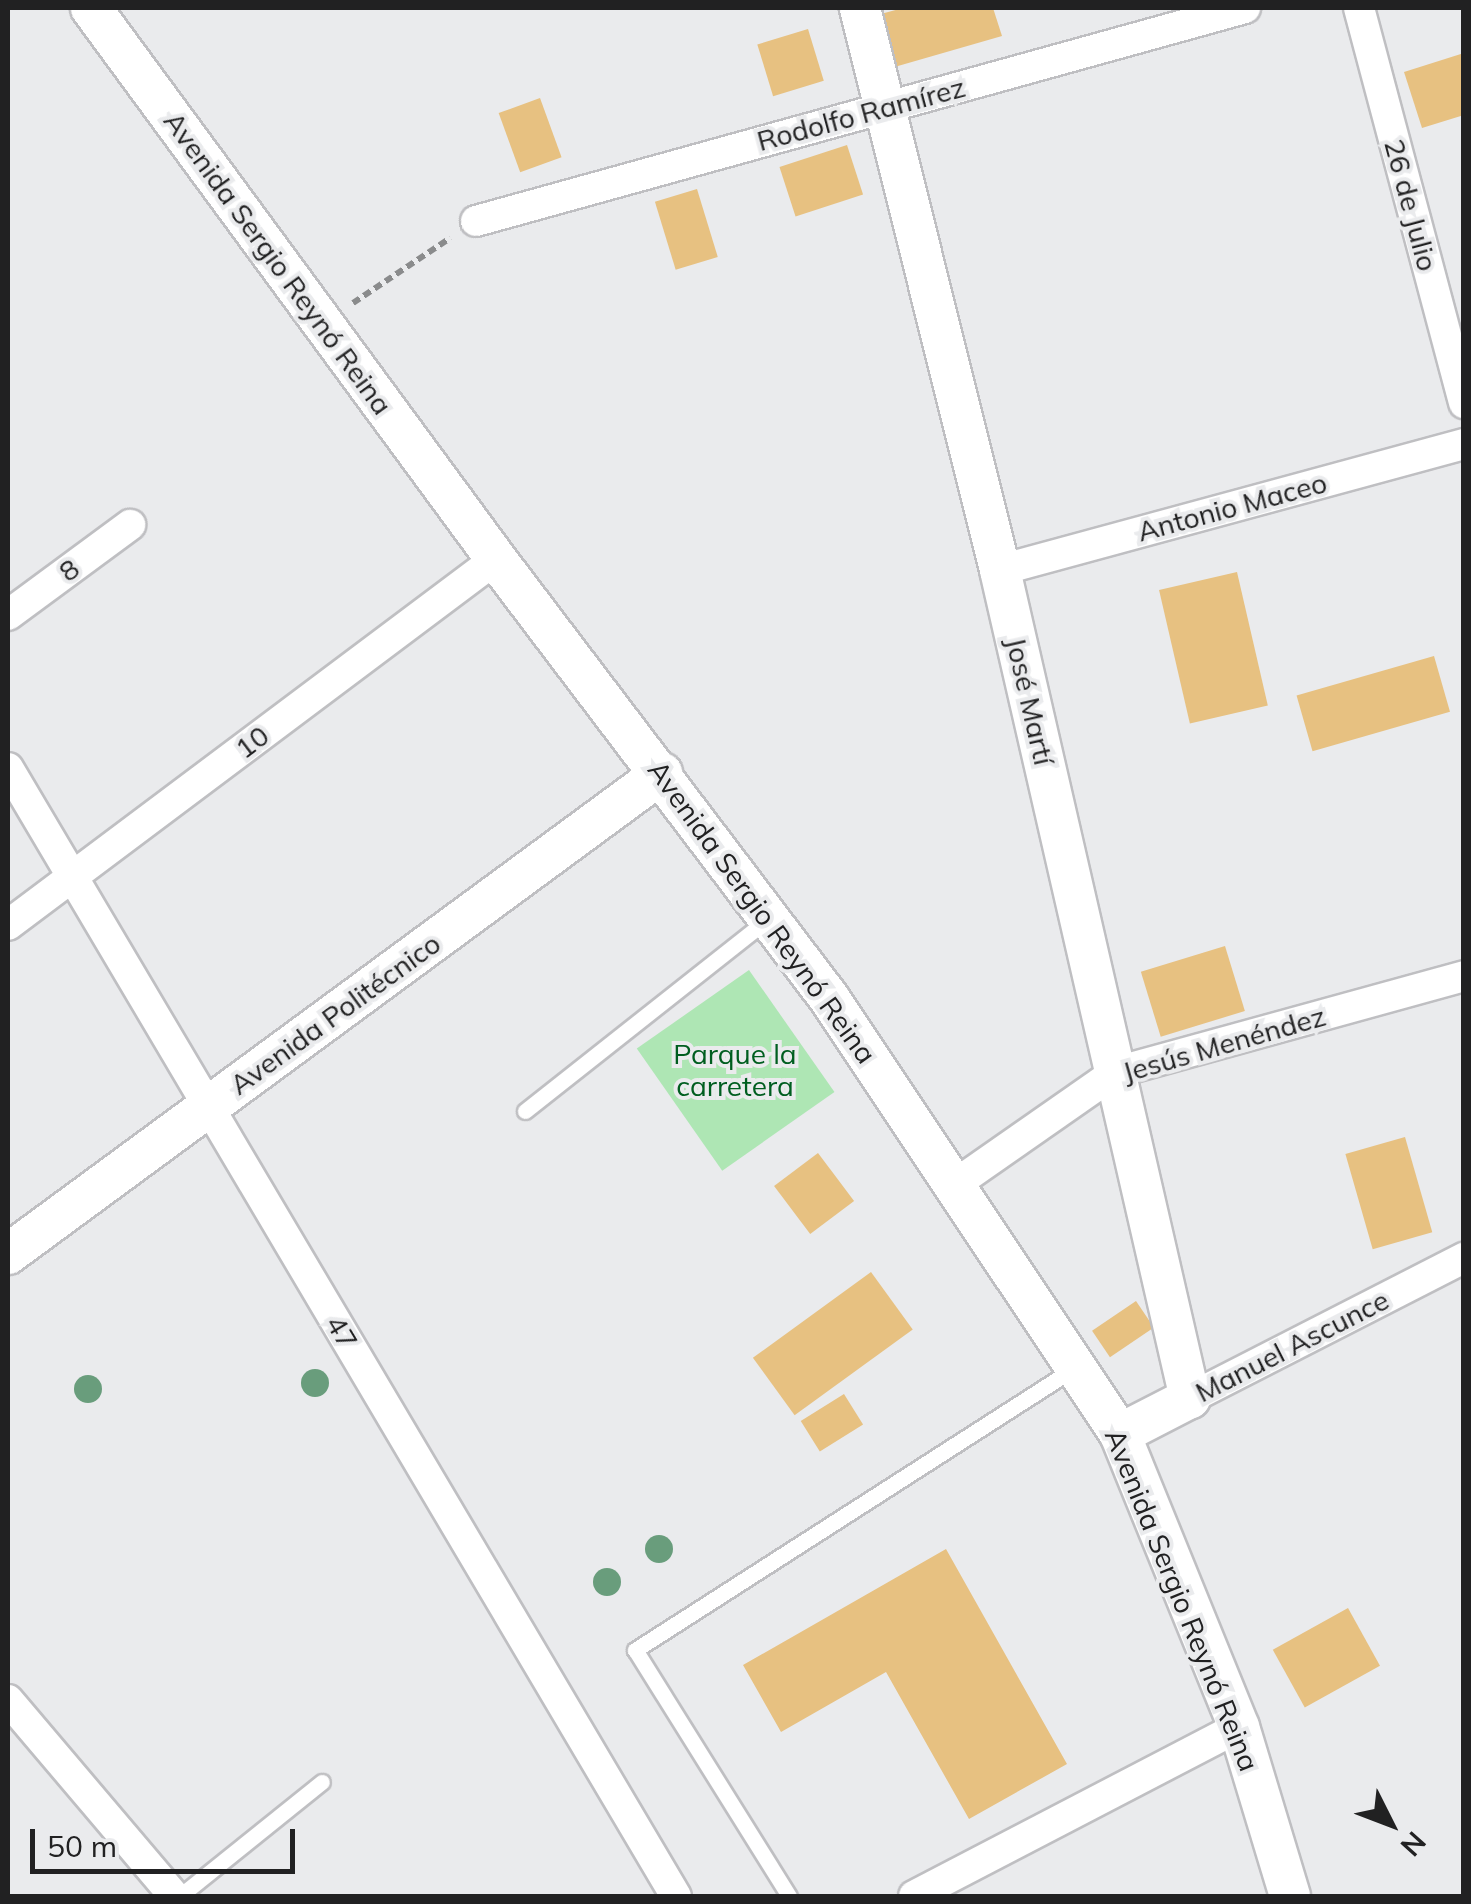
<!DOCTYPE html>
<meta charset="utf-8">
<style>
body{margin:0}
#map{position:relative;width:1471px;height:1904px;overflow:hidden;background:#eaebed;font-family:Mulish,sans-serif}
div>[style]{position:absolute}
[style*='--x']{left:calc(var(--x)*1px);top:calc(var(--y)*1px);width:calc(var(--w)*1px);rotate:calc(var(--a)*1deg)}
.green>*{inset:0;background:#aee6b4;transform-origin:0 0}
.building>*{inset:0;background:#e7c181;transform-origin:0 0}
.path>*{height:6px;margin-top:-3px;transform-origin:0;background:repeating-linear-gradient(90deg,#8a8b8c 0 8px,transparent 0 13px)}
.roads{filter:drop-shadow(2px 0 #bfbfc2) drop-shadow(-2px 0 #bfbfc2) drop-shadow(0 2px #bfbfc2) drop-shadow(0 -2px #bfbfc2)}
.lane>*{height:15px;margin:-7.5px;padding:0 7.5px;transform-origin:7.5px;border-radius:7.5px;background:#fff}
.street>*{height:30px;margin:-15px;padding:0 15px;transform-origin:15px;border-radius:15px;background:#fff}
.secondary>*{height:40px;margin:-20px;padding:0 20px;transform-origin:20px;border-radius:20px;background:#fff}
.trees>*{width:28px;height:28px;margin:-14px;border-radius:50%;background:#699d7c}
span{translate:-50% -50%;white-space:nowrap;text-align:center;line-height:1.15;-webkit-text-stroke:8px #eaebed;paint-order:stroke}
.street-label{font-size:28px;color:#212122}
.park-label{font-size:28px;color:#005e20}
.frame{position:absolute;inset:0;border:10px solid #212122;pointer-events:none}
.north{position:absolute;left:1341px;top:1774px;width:100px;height:100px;-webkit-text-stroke:8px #eaebed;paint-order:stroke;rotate:132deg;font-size:28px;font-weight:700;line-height:40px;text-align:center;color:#212122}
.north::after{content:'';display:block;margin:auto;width:35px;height:45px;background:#212122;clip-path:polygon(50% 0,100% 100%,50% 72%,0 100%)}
.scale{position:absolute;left:30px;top:1829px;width:265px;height:45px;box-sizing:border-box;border:5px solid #212122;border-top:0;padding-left:12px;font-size:30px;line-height:35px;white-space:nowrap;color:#212122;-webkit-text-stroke:8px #eaebed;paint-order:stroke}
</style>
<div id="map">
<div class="green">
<i style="left:749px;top:970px;width:149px;height:137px;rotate:55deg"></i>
</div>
<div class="building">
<i style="clip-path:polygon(903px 8px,993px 8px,1002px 36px,891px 68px,877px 15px)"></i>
<i style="left:808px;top:29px;width:54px;height:53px;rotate:73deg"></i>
<i style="clip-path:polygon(1464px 53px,1464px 115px,1422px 128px,1404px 72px)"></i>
<i style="left:540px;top:98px;width:63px;height:44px;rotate:70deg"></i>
<i style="left:847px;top:145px;width:52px;height:71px;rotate:72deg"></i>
<i style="left:697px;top:189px;width:71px;height:44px;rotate:73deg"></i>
<i style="left:1237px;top:572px;width:137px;height:80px;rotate:77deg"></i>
<i style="left:1434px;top:656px;width:58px;height:143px;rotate:74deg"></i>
<i style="left:1225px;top:946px;width:68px;height:88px;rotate:73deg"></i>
<i style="left:1405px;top:1137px;width:99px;height:62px;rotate:74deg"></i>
<i style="left:818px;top:1153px;width:60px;height:55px;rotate:53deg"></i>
<i style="left:871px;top:1272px;width:71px;height:146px;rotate:54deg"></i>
<i style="left:1136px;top:1301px;width:32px;height:53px;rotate:56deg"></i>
<i style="left:844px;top:1394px;width:36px;height:51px;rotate:58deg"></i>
<i style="clip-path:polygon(946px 1549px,1067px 1764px,969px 1819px,886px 1672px,781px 1732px,743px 1665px)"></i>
<i style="left:1348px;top:1608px;width:66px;height:86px;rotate:61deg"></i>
</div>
<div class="path">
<i style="--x:353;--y:303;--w:117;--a:-33.8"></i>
</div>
<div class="roads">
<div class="lane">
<i style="--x:525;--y:1111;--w:308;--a:-38.3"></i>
<i style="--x:180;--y:1896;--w:182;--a:-38.8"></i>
<i style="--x:789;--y:1896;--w:290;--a:-122"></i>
<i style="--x:635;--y:1650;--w:520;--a:-32.68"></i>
</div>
<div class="street">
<i style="--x:1359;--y:8;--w:409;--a:75.1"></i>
<i style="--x:476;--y:221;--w:798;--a:-15.48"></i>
<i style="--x:1000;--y:570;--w:481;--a:-15.2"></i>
<i style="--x:8;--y:615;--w:152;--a:-36.4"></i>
<i style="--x:8;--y:768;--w:1311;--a:59.37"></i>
<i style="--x:8;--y:925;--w:610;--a:-36.87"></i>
<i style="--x:954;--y:1185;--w:198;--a:-34.9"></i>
<i style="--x:1116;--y:1072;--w:361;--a:-15.4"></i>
<i style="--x:1190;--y:1398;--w:308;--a:-27.1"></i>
<i style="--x:8;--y:1700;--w:257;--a:49.7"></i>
<i style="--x:914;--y:1896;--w:366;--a:-27.5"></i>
</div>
<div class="secondary">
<i style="--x:91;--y:8;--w:684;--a:53.68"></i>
<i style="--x:496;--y:559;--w:551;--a:52.82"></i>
<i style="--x:829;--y:998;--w:524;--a:56.28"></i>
<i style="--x:1120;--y:1434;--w:316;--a:67.9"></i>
<i style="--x:1239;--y:1727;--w:177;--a:73.2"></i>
<i style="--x:860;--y:8;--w:579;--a:76.01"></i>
<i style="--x:1000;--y:570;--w:850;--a:77.08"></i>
<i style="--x:1190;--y:1398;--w:79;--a:152.8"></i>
<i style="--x:8;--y:1254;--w:812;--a:-36.33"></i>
</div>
</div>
<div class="trees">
<i style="left:315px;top:1383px"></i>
<i style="left:88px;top:1389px"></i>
<i style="left:659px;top:1549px"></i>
<i style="left:607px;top:1582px"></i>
</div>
<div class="street-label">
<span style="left:861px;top:114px;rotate:-15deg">Rodolfo Ramírez</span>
<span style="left:1411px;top:205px;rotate:75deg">26 de Julio</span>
<span style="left:278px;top:263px;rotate:54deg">Avenida Sergio Reynó Reina</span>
<span style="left:1232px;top:507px;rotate:-15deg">Antonio Maceo</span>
<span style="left:69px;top:570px;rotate:-36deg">8</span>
<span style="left:1030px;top:701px;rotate:77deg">José Martí</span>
<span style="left:252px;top:742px;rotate:-37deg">10</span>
<span style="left:762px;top:912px;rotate:54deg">Avenida Sergio Reynó Reina</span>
<span style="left:335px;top:1014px;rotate:-36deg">Avenida Politécnico</span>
<span style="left:1224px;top:1044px;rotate:-16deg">Jesús Menéndez</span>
<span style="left:342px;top:1332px;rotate:59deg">47</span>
<span style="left:1292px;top:1346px;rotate:-27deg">Manuel Ascunce</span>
<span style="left:1182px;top:1600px;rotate:68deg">Avenida Sergio Reynó Reina</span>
</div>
<div class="park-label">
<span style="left:735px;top:1070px">Parque la<br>carretera</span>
</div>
<div class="frame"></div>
<div class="north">N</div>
<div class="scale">50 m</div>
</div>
